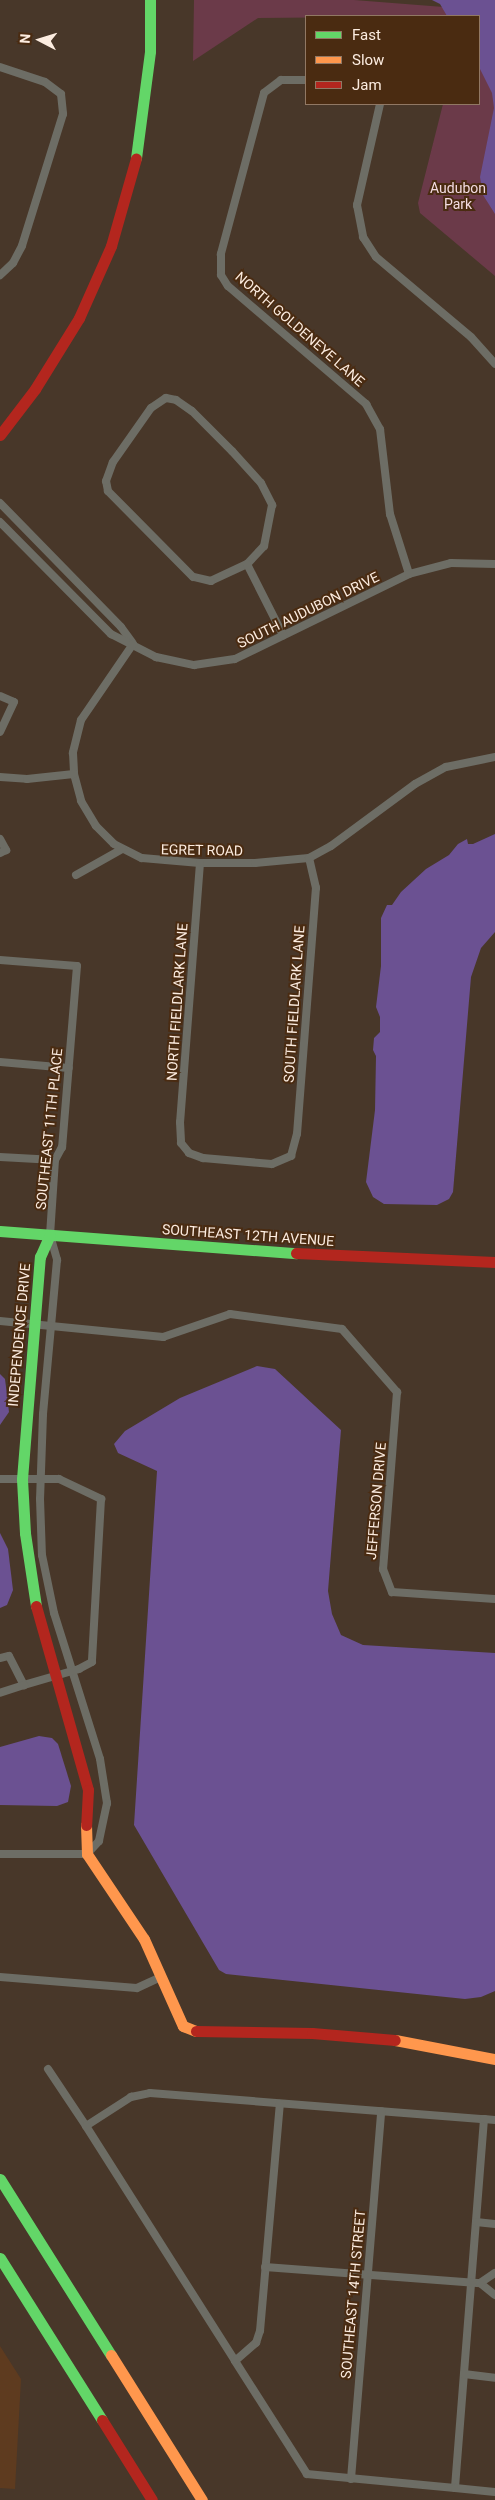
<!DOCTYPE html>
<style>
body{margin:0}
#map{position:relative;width:495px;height:2500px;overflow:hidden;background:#483729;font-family:Roboto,sans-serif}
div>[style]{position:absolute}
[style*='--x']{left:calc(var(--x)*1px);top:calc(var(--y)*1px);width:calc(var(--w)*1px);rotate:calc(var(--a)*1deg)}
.built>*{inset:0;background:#5e3b1f}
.green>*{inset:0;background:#6b3a49}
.water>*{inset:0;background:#6b5192}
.street>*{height:8px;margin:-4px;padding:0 4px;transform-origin:4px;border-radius:4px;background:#6d6d65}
.fast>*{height:11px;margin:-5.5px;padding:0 5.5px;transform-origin:5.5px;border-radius:5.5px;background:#63d668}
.slow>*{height:11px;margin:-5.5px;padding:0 5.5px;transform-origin:5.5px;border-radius:5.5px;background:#ff974d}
.jam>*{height:11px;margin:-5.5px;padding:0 5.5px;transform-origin:5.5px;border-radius:5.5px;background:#b3261e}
span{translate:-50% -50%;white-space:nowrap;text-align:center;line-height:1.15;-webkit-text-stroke:4px #4a2b11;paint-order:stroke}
.park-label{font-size:14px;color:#f3dbe1}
.street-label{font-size:14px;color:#fcece0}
.legend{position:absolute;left:305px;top:15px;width:175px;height:90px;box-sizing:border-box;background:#4a2b11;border:1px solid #917864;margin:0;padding:6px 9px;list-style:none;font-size:15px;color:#fcece0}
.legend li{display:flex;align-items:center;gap:10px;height:25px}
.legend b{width:25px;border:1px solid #917864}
.north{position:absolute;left:15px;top:15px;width:50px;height:50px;-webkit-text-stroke:4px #4a2b11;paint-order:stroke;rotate:275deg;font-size:14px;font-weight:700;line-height:20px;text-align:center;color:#fcece0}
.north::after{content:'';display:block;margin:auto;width:18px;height:22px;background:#fcece0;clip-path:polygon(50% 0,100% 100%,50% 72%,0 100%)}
</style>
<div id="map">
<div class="built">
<i style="clip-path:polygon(0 2346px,21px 2379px,15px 2489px,0 2488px)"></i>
</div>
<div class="green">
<i style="clip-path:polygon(194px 0,354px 0,495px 11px,495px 276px,420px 213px,418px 203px,443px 104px,479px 104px,479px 16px,258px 18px,193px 61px)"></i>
</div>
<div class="water">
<i style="clip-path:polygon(432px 0,495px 0,495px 214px,483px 195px,480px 177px,494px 108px,492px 93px,479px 67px,479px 16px,447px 16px,440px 4px)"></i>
<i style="clip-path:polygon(495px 834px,495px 932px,481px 948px,471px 977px,453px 1192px,449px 1199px,437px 1205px,384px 1204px,373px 1197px,366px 1182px,375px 1110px,376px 1056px,373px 1050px,374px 1038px,380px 1032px,380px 1017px,376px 1007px,381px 966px,381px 918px,387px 905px,392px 905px,401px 892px,426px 869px,449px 855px,458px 844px,467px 839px,468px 844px,473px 844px)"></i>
<i style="clip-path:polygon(257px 1366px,275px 1369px,341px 1430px,328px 1591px,332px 1614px,341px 1635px,363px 1645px,495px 1653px,495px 1991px,481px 1997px,465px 1999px,226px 1974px,219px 1970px,134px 1825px,157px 1471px,118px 1453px,114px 1444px,125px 1431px,180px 1398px)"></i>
<i style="clip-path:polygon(0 1374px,5px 1379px,9px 1412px,0 1425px)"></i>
<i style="clip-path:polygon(0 1533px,8px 1549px,13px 1590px,7px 1605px,0 1608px)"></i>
<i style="clip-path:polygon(39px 1736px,52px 1738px,58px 1744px,71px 1786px,68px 1802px,57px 1806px,0 1805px,0 1747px)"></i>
</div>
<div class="street">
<i style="--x:0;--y:67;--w:47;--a:18.4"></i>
<i style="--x:45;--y:82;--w:20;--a:37"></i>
<i style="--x:61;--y:94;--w:20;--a:84"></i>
<i style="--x:63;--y:114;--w:138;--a:107.3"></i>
<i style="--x:22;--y:246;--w:19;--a:118"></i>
<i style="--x:13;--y:263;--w:18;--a:137"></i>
<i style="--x:306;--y:80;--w:25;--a:180"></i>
<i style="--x:281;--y:80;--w:21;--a:143"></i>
<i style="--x:264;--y:93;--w:167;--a:105"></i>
<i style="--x:221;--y:254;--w:21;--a:90"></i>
<i style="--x:221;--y:275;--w:13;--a:58"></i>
<i style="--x:228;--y:286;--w:182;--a:40.5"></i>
<i style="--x:366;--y:404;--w:29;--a:61"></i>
<i style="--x:380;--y:429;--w:86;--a:83.3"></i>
<i style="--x:390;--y:514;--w:63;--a:72.4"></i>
<i style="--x:380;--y:104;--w:104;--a:102.8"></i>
<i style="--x:357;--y:205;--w:33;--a:79"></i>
<i style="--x:363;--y:237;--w:24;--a:57"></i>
<i style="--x:376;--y:257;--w:124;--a:40.1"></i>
<i style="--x:471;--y:337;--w:36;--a:48"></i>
<i style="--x:166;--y:398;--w:10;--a:11"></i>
<i style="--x:176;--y:400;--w:19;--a:35"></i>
<i style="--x:192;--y:411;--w:57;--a:45"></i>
<i style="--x:232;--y:451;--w:43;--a:47.8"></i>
<i style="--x:261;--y:483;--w:25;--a:63"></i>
<i style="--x:272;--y:505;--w:42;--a:101"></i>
<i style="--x:264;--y:546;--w:25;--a:133"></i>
<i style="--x:247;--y:564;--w:40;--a:155"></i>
<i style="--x:211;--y:581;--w:18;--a:-167"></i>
<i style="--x:193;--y:577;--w:121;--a:-134.7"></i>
<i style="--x:108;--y:491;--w:10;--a:-101"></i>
<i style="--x:106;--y:481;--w:20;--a:-70"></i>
<i style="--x:113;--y:462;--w:66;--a:-54.9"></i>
<i style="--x:151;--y:408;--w:18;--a:-34"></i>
<i style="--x:0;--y:503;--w:173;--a:45.7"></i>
<i style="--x:121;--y:627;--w:19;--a:54"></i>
<i style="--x:0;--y:522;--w:158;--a:45.3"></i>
<i style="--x:111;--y:634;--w:51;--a:27.1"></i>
<i style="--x:156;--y:657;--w:39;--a:12"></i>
<i style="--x:194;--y:665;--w:41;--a:-8.3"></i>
<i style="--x:235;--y:659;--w:194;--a:-26"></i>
<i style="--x:409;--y:574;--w:43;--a:-14.7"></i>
<i style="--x:451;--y:563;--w:44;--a:1.3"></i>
<i style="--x:247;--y:564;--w:80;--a:63.1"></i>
<i style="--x:133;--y:644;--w:92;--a:124.4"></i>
<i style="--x:81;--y:720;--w:34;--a:104"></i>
<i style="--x:73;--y:753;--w:21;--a:87"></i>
<i style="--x:74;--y:774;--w:28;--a:75"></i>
<i style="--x:81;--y:801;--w:29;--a:59"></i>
<i style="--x:96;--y:826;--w:25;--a:45"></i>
<i style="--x:114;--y:844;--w:31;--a:27"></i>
<i style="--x:142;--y:858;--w:58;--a:4.9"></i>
<i style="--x:200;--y:863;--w:55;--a:0"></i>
<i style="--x:255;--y:863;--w:54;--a:-5.3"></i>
<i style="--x:309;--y:858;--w:25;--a:-29"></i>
<i style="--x:331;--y:846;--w:104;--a:-36.4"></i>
<i style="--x:415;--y:784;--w:35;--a:-29"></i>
<i style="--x:446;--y:767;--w:50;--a:-11.5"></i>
<i style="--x:0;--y:696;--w:15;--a:23"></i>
<i style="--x:14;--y:702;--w:33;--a:115"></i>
<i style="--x:0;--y:777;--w:27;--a:4"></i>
<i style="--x:27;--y:779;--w:47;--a:-6.1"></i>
<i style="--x:0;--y:839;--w:13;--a:61"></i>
<i style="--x:6;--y:850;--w:7;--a:153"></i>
<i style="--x:200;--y:863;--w:260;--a:94.4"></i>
<i style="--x:180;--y:1122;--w:21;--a:87"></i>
<i style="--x:181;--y:1143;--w:13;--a:51"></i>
<i style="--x:189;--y:1153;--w:15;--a:20"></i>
<i style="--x:203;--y:1158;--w:69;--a:5"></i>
<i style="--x:272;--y:1164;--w:21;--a:-23"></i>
<i style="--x:291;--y:1156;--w:23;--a:-75"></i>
<i style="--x:297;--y:1134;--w:247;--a:-85.6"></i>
<i style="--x:316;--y:888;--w:31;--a:-103"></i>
<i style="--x:76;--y:875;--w:53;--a:-29.5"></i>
<i style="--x:0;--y:960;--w:77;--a:4.5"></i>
<i style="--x:77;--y:966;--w:182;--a:94.7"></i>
<i style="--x:62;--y:1147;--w:15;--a:118"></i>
<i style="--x:55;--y:1160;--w:75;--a:93.8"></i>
<i style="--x:50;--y:1235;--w:26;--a:74"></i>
<i style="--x:57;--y:1260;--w:155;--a:95.2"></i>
<i style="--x:43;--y:1414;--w:85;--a:92"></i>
<i style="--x:40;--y:1499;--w:56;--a:88"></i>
<i style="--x:42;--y:1555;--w:59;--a:78.3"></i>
<i style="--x:54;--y:1613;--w:153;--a:72.5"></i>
<i style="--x:100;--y:1759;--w:45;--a:81"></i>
<i style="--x:107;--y:1803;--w:39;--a:102"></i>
<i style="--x:99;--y:1841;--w:18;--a:133"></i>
<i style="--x:87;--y:1854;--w:87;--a:180"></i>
<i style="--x:0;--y:1062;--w:69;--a:5"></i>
<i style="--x:0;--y:1157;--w:55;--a:3.1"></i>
<i style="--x:0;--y:1321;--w:164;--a:5.6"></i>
<i style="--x:163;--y:1337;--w:71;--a:-18.9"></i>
<i style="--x:230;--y:1314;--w:113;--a:7.6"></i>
<i style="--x:342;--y:1329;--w:84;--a:48.9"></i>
<i style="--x:397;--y:1392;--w:178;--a:94.5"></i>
<i style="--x:383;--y:1569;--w:25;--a:69"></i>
<i style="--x:392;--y:1592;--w:103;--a:3.9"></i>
<i style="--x:0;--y:1479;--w:59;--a:0"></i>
<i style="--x:59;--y:1479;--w:47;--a:25.5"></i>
<i style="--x:101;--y:1499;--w:163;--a:93.2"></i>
<i style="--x:92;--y:1662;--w:15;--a:152"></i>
<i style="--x:79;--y:1669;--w:57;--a:163.8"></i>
<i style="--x:0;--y:1658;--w:9;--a:-13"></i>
<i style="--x:9;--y:1656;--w:33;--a:63"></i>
<i style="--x:24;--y:1685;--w:25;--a:162"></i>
<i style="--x:0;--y:1977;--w:137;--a:4.6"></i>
<i style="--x:137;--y:1988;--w:26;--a:-25"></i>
<i style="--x:48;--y:2069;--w:69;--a:56.3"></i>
<i style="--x:86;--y:2126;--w:54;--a:-32.8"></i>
<i style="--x:131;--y:2097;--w:19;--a:-12"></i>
<i style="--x:150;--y:2093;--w:335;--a:4.5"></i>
<i style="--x:484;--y:2119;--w:370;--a:94.5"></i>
<i style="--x:455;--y:2488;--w:149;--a:-174.6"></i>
<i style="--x:307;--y:2474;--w:134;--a:-122.5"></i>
<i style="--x:484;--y:2119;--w:11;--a:5"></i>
<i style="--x:86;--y:2126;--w:278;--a:57.6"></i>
<i style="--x:235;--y:2361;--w:28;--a:-41"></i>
<i style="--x:256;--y:2343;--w:13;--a:-72"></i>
<i style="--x:260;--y:2331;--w:228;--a:-85"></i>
<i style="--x:476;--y:2222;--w:19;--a:6"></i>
<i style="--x:265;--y:2267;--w:216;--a:4.3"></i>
<i style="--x:480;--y:2283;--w:19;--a:39"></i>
<i style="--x:480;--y:2283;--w:18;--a:-34"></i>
<i style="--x:464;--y:2374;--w:31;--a:7"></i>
<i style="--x:351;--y:2479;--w:369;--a:-85.3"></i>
<i style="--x:455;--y:2488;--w:40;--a:5.7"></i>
</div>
<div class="fast">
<i style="--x:136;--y:158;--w:108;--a:-82.5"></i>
<i style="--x:150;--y:51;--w:51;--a:-90"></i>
<i style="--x:0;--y:1231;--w:297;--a:4.3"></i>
<i style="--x:36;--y:1606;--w:74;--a:-98.6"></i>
<i style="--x:25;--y:1533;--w:54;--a:-93.2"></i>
<i style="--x:22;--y:1479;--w:223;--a:-85.4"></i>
<i style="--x:40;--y:1257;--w:24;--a:-66"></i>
<i style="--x:0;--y:2179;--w:208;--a:57.8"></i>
<i style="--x:0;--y:2258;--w:191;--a:57.8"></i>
</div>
<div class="slow">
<i style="--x:86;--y:1825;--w:29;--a:88"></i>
<i style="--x:87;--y:1854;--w:102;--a:56.2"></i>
<i style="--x:144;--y:1939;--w:95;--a:65.9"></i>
<i style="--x:183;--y:2026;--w:14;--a:21"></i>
<i style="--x:395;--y:2040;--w:102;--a:10.8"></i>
<i style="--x:111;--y:2355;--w:171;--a:57.9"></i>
</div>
<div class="jam">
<i style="--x:0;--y:435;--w:58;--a:-52.7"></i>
<i style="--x:35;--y:389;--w:84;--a:-58.2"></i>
<i style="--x:79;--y:318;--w:79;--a:-66"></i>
<i style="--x:111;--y:246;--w:91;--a:-74.1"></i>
<i style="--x:296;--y:1253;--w:199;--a:2.6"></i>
<i style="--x:36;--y:1606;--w:191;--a:74.2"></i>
<i style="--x:88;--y:1790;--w:35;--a:93"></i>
<i style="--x:196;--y:2031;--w:116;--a:1"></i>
<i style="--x:312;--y:2033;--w:83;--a:4.8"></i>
<i style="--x:102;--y:2420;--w:94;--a:58"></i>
</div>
<div class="park-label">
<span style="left:458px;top:196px">Audubon<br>Park</span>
</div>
<div class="street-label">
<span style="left:300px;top:329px;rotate:41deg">NORTH GOLDENEYE LANE</span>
<span style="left:308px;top:610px;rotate:-26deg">SOUTH AUDUBON DRIVE</span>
<span style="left:202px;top:850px;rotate:1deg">EGRET ROAD</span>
<span style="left:177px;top:1002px;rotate:-86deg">NORTH FIELDLARK LANE</span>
<span style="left:294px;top:1004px;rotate:-86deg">SOUTH FIELDLARK LANE</span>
<span style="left:49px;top:1129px;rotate:-84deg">SOUTHEAST 11TH PLACE</span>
<span style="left:248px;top:1235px;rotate:4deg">SOUTHEAST 12TH AVENUE</span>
<span style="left:19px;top:1335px;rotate:-85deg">INDEPENDENCE DRIVE</span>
<span style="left:376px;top:1501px;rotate:-85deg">JEFFERSON DRIVE</span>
<span style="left:353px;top:2294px;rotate:-85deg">SOUTHEAST 14TH STREET</span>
</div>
<ul class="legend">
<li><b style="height:6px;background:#63d668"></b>Fast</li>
<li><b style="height:6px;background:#ff974d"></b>Slow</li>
<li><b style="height:6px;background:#b3261e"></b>Jam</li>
</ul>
<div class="north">N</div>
</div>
